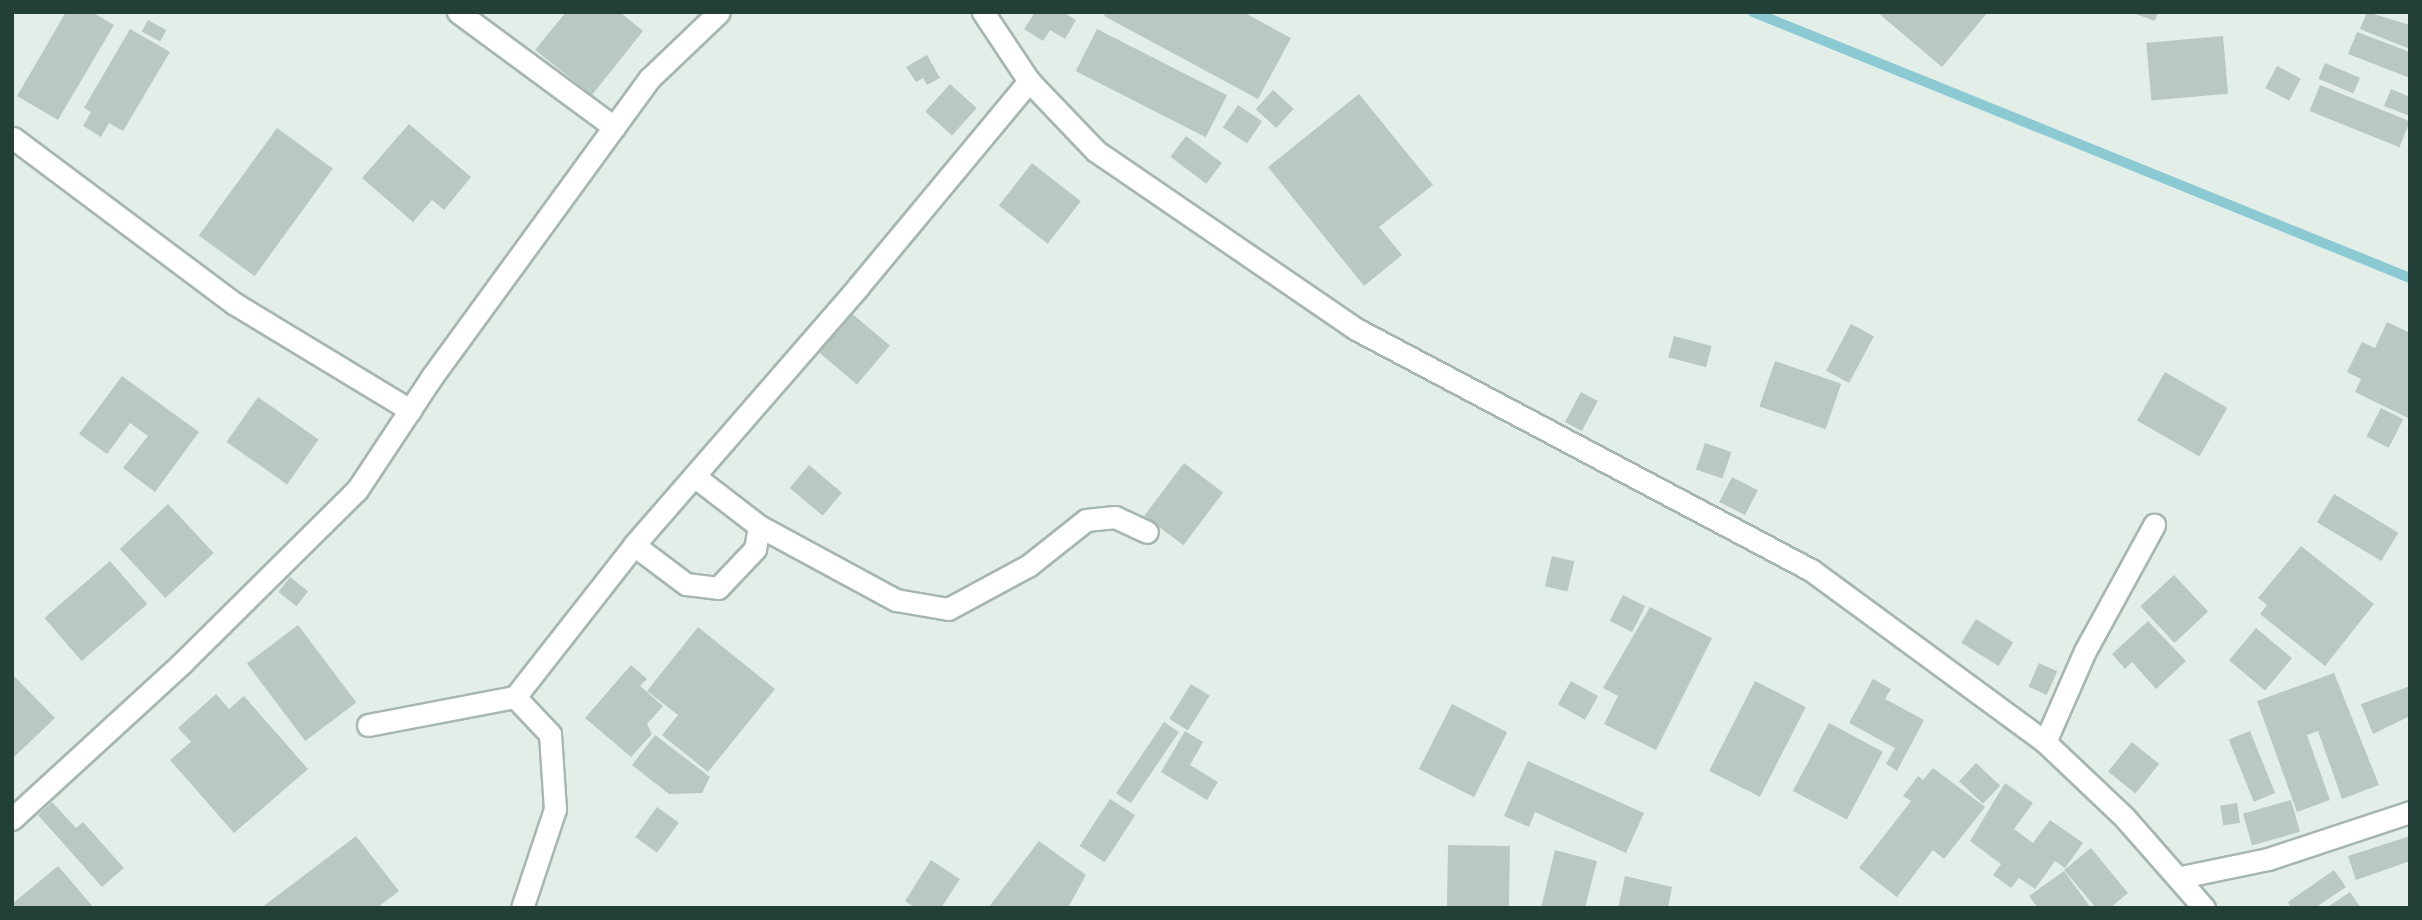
<!DOCTYPE html>
<style>
body{margin:0}
#map{position:relative;width:2422px;height:920px;overflow:hidden;background:#e4eee9;font-family:"Open Sans",sans-serif}
div>[style]{position:absolute}
[style*='--x']{left:calc(var(--x)*1px);top:calc(var(--y)*1px);width:calc(var(--w)*1px);rotate:calc(var(--a)*1deg)}
.stream>*{height:10px;margin:-5px;padding:0 5px;transform-origin:5px;border-radius:5px;background:#8bc9d3}
.building>*{inset:0;background:#b9c9c2;transform-origin:0 0}
.roads{filter:drop-shadow(2px 0 #a6b6b0) drop-shadow(-2px 0 #a6b6b0) drop-shadow(0 2px #a6b6b0) drop-shadow(0 -2px #a6b6b0)}
.street>*{height:21px;margin:-10.5px;padding:0 10.5px;transform-origin:10.5px;border-radius:10.5px;background:#fff}
span{translate:-50% -50%;white-space:nowrap;text-align:center;line-height:1.15;-webkit-text-stroke:5px #f5faf7;paint-order:stroke}
.frame{position:absolute;inset:0;border:14px solid #234038;pointer-events:none}
</style>
<div id="map">
<div class="stream">
<i style="--x:1753;--y:12;--w:709;--a:22.04"></i>
</div>
<div class="building">
<i style="clip-path:polygon(66px 12px,92px 12px,114px 25px,58px 120px,17px 96px)"></i>
<i style="clip-path:polygon(566px 12px,620px 12px,643px 31px,592px 95px,535px 50px)"></i>
<i style="clip-path:polygon(1035px 12px,1063px 12px,1076px 20px,1065px 39px,1050px 30px,1043px 41px,1024px 29px)"></i>
<i style="clip-path:polygon(1106px 12px,1243px 12px,1291px 38px,1258px 99px,1104px 16px)"></i>
<i style="clip-path:polygon(1877px 12px,1988px 12px,1942px 67px)"></i>
<i style="clip-path:polygon(2130px 12px,2158px 12px,2155px 21px)"></i>
<i style="clip-path:polygon(2367px 12px,2410px 25px,2410px 49px,2360px 29px)"></i>
<i style="left:148px;top:20px;width:21px;height:13px;rotate:29deg"></i>
<i style="clip-path:polygon(130px 29px,170px 52px,123px 131px,109px 123px,101px 137px,83px 126px,91px 112px,84px 108px)"></i>
<i style="left:1097px;top:29px;width:146px;height:47px;rotate:27deg"></i>
<i style="clip-path:polygon(2357px 32px,2410px 52px,2410px 78px,2348px 54px)"></i>
<i style="left:2223px;top:36px;width:58px;height:77px;rotate:85deg"></i>
<i style="clip-path:polygon(927px 55px,940px 78px,927px 85px,923px 78px,916px 82px,906px 67px)"></i>
<i style="left:2325px;top:63px;width:38px;height:17px;rotate:23deg"></i>
<i style="left:2277px;top:66px;width:27px;height:25px;rotate:28deg"></i>
<i style="left:950px;top:84px;width:36px;height:37px;rotate:42deg"></i>
<i style="left:2320px;top:85px;width:97px;height:28px;rotate:22deg"></i>
<i style="clip-path:polygon(2391px 89px,2410px 97px,2410px 116px,2384px 106px)"></i>
<i style="left:1273px;top:90px;width:28px;height:26px;rotate:42deg"></i>
<i style="clip-path:polygon(1359px 94px,1433px 185px,1379px 227px,1402px 255px,1364px 286px,1268px 167px)"></i>
<i style="left:1238px;top:105px;width:29px;height:27px;rotate:34deg"></i>
<i style="clip-path:polygon(409px 124px,471px 177px,444px 210px,432px 200px,413px 222px,362px 178px)"></i>
<i style="left:277px;top:128px;width:69px;height:133px;rotate:36deg"></i>
<i style="left:1186px;top:136px;width:45px;height:26px;rotate:37deg"></i>
<i style="left:1032px;top:163px;width:62px;height:54px;rotate:38deg"></i>
<i style="left:850px;top:312px;width:52px;height:51px;rotate:40deg"></i>
<i style="clip-path:polygon(2387px 322px,2410px 333px,2408px 418px,2355px 392px,2361px 379px,2347px 372px,2362px 342px,2375px 348px)"></i>
<i style="left:1851px;top:324px;width:26px;height:53px;rotate:28deg"></i>
<i style="left:1674px;top:336px;width:39px;height:22px;rotate:15deg"></i>
<i style="left:1775px;top:361px;width:70px;height:48px;rotate:19deg"></i>
<i style="left:2165px;top:372px;width:72px;height:56px;rotate:30deg"></i>
<i style="clip-path:polygon(122px 376px,199px 432px,155px 492px,123px 468px,148px 436px,130px 423px,107px 454px,79px 434px)"></i>
<i style="left:1581px;top:392px;width:19px;height:34px;rotate:28deg"></i>
<i style="left:258px;top:397px;width:74px;height:55px;rotate:35deg"></i>
<i style="left:2381px;top:408px;width:25px;height:32px;rotate:27deg"></i>
<i style="left:1705px;top:443px;width:28px;height:28px;rotate:19deg"></i>
<i style="left:1184px;top:463px;width:49px;height:66px;rotate:37deg"></i>
<i style="left:809px;top:465px;width:43px;height:30px;rotate:40deg"></i>
<i style="left:1732px;top:477px;width:29px;height:28px;rotate:27deg"></i>
<i style="left:2334px;top:494px;width:75px;height:33px;rotate:31deg"></i>
<i style="left:168px;top:504px;width:67px;height:66px;rotate:47deg"></i>
<i style="clip-path:polygon(2301px 546px,2374px 604px,2325px 666px,2260px 614px,2267px 605px,2258px 598px)"></i>
<i style="left:1552px;top:556px;width:23px;height:31px;rotate:13deg"></i>
<i style="left:110px;top:561px;width:57px;height:87px;rotate:49deg"></i>
<i style="left:2174px;top:575px;width:50px;height:46px;rotate:47deg"></i>
<i style="left:290px;top:577px;width:23px;height:19px;rotate:38deg"></i>
<i style="left:1623px;top:595px;width:25px;height:29px;rotate:27deg"></i>
<i style="clip-path:polygon(1650px 607px,1712px 638px,1656px 750px,1604px 724px,1618px 696px,1603px 688px)"></i>
<i style="left:1976px;top:619px;width:44px;height:28px;rotate:32deg"></i>
<i style="clip-path:polygon(2148px 621px,2186px 661px,2156px 689px,2132px 662px,2125px 669px,2112px 654px)"></i>
<i style="left:298px;top:625px;width:97px;height:64px;rotate:53deg"></i>
<i style="clip-path:polygon(698px 627px,775px 689px,708px 772px,662px 735px,678px 715px,647px 691px)"></i>
<i style="left:2256px;top:628px;width:47px;height:42px;rotate:40deg"></i>
<i style="left:2039px;top:663px;width:20px;height:26px;rotate:24deg"></i>
<i style="clip-path:polygon(631px 665px,647px 679px,640px 686px,663px 706px,647px 724px,652px 734px,631px 757px,585px 718px)"></i>
<i style="clip-path:polygon(2334px 673px,2379px 785px,2342px 799px,2318px 731px,2307px 735px,2330px 800px,2297px 812px,2257px 701px)"></i>
<i style="clip-path:polygon(12px 674px,55px 718px,12px 759px)"></i>
<i style="clip-path:polygon(1873px 679px,1891px 689px,1885px 699px,1924px 720px,1897px 771px,1886px 764px,1895px 748px,1849px 723px)"></i>
<i style="left:1571px;top:681px;width:31px;height:27px;rotate:29deg"></i>
<i style="left:1755px;top:681px;width:57px;height:101px;rotate:27deg"></i>
<i style="left:1191px;top:684px;width:22px;height:41px;rotate:32deg"></i>
<i style="clip-path:polygon(2410px 686px,2410px 716px,2373px 734px,2361px 704px)"></i>
<i style="clip-path:polygon(216px 694px,229px 709px,244px 696px,308px 769px,234px 833px,170px 760px,191px 742px,178px 728px)"></i>
<i style="left:1452px;top:704px;width:62px;height:73px;rotate:27deg"></i>
<i style="left:1164px;top:722px;width:18px;height:86px;rotate:34deg"></i>
<i style="left:1829px;top:723px;width:61px;height:77px;rotate:28deg"></i>
<i style="clip-path:polygon(1185px 731px,1203px 742px,1190px 765px,1218px 782px,1207px 800px,1161px 772px)"></i>
<i style="left:2250px;top:731px;width:67px;height:23px;rotate:68deg"></i>
<i style="clip-path:polygon(655px 735px,710px 777px,702px 793px,669px 794px,632px 765px)"></i>
<i style="left:2132px;top:742px;width:35px;height:38px;rotate:39deg"></i>
<i style="clip-path:polygon(1528px 761px,1644px 813px,1626px 853px,1535px 812px,1529px 827px,1504px 816px)"></i>
<i style="left:1976px;top:763px;width:33px;height:25px;rotate:43deg"></i>
<i style="clip-path:polygon(1933px 768px,1985px 807px,1944px 859px,1933px 850px,1897px 897px,1859px 868px,1911px 801px,1903px 796px,1918px 776px,1923px 780px)"></i>
<i style="clip-path:polygon(2005px 783px,2033px 803px,2014px 829px,2033px 843px,2050px 820px,2083px 843px,2065px 868px,2055px 861px,2035px 889px,2019px 878px,2011px 888px,1993px 875px,2001px 864px,1970px 841px)"></i>
<i style="left:1110px;top:799px;width:30px;height:56px;rotate:33deg"></i>
<i style="left:2291px;top:800px;width:33px;height:50px;rotate:74deg"></i>
<i style="clip-path:polygon(52px 802px,76px 828px,83px 822px,124px 868px,102px 887px,38px 815px)"></i>
<i style="left:2237px;top:803px;width:20px;height:17px;rotate:81deg"></i>
<i style="left:657px;top:807px;width:27px;height:37px;rotate:36deg"></i>
<i style="clip-path:polygon(356px 836px,399px 891px,377px 908px,261px 908px)"></i>
<i style="clip-path:polygon(2410px 836px,2410px 861px,2356px 880px,2348px 856px)"></i>
<i style="clip-path:polygon(1039px 841px,1086px 875px,1068px 908px,988px 908px)"></i>
<i style="left:1448px;top:845px;width:62px;height:63px;rotate:1deg"></i>
<i style="clip-path:polygon(2091px 848px,2128px 893px,2110px 908px,2096px 908px,2064px 870px)"></i>
<i style="clip-path:polygon(1555px 850px,1597px 861px,1585px 908px,1541px 908px)"></i>
<i style="clip-path:polygon(931px 860px,960px 879px,941px 908px,915px 908px,905px 901px)"></i>
<i style="clip-path:polygon(58px 866px,94px 908px,12px 908px,12px 904px)"></i>
<i style="clip-path:polygon(2334px 870px,2346px 887px,2315px 908px,2291px 908px,2288px 902px)"></i>
<i style="clip-path:polygon(2064px 871px,2091px 908px,2038px 908px,2029px 896px)"></i>
<i style="clip-path:polygon(1625px 876px,1672px 887px,1668px 908px,1618px 908px)"></i>
<i style="clip-path:polygon(2350px 892px,2361px 908px,2326px 908px)"></i>
</div>
<div class="roads">
<div class="street">
<i style="--x:458;--y:12;--w:194;--a:36.4"></i>
<i style="--x:983;--y:12;--w:83;--a:56.3"></i>
<i style="--x:1029;--y:81;--w:97;--a:46.3"></i>
<i style="--x:1096;--y:151;--w:315;--a:34.4"></i>
<i style="--x:1356;--y:329;--w:515;--a:27.91"></i>
<i style="--x:1811;--y:570;--w:290;--a:36.3"></i>
<i style="--x:2045;--y:742;--w:110;--a:43.5"></i>
<i style="--x:2125;--y:818;--w:120;--a:48.7"></i>
<i style="--x:13;--y:138;--w:277;--a:36.8"></i>
<i style="--x:235;--y:304;--w:205;--a:31.2"></i>
<i style="--x:759;--y:526;--w:156;--a:28.4"></i>
<i style="--x:896;--y:600;--w:53;--a:9.8"></i>
<i style="--x:948;--y:609;--w:91;--a:-28.3"></i>
<i style="--x:1028;--y:566;--w:74;--a:-38.4"></i>
<i style="--x:1086;--y:520;--w:29;--a:-6"></i>
<i style="--x:1115;--y:517;--w:35;--a:25"></i>
<i style="--x:634;--y:545;--w:65;--a:36.9"></i>
<i style="--x:686;--y:584;--w:32;--a:7"></i>
<i style="--x:718;--y:588;--w:54;--a:-46.5"></i>
<i style="--x:755;--y:549;--w:23;--a:-80"></i>
<i style="--x:759;--y:526;--w:82;--a:-142.4"></i>
<i style="--x:515;--y:697;--w:51;--a:46.6"></i>
<i style="--x:550;--y:734;--w:75;--a:86.2"></i>
<i style="--x:555;--y:809;--w:104;--a:108.4"></i>
<i style="--x:368;--y:725;--w:150;--a:-10.8"></i>
<i style="--x:515;--y:697;--w:193;--a:-51.9"></i>
<i style="--x:634;--y:545;--w:342;--a:-49"></i>
<i style="--x:858;--y:287;--w:268;--a:-50.3"></i>
<i style="--x:2045;--y:742;--w:99;--a:-66.3"></i>
<i style="--x:2085;--y:651;--w:144;--a:-61.3"></i>
<i style="--x:12;--y:819;--w:231;--a:-42.5"></i>
<i style="--x:182;--y:663;--w:246;--a:-44.7"></i>
<i style="--x:357;--y:490;--w:134;--a:-56.5"></i>
<i style="--x:431;--y:378;--w:371;--a:-53.9"></i>
<i style="--x:650;--y:78;--w:95;--a:-43.7"></i>
<i style="--x:2181;--y:877;--w:89;--a:-11.7"></i>
<i style="--x:2268;--y:859;--w:150;--a:-18.3"></i>
</div>
</div>
<div class="frame"></div>
</div>
